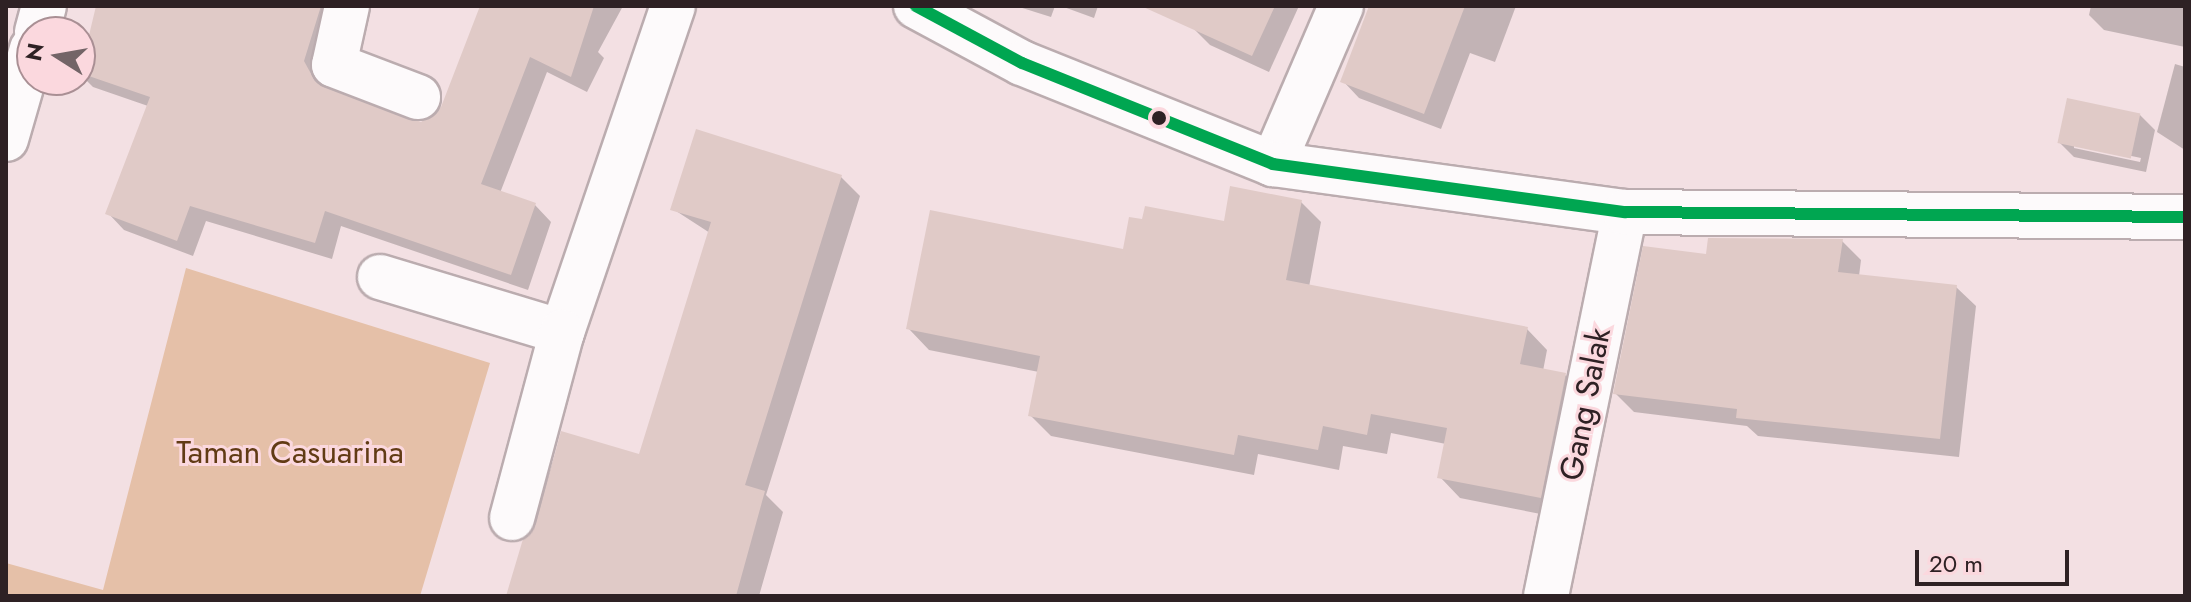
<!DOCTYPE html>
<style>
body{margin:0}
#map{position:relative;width:2191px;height:602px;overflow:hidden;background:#f3e0e3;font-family:Jost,sans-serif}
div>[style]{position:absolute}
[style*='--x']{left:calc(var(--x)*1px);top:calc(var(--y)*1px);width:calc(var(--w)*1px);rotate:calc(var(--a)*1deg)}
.green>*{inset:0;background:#e5c0a8}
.shadow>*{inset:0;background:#0003}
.building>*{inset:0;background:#e0cac7;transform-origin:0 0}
.roads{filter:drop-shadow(2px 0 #bbacaf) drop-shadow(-2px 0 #bbacaf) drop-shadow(0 2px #bbacaf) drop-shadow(0 -2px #bbacaf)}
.minor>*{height:44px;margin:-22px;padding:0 22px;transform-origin:22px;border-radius:22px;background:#fdfafb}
.secondary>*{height:44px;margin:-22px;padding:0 22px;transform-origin:22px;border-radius:22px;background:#fdfafb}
.bus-1>*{height:12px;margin:-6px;padding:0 6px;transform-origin:6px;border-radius:6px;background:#00a651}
.dots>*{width:22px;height:22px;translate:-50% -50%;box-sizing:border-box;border:4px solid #fbd8de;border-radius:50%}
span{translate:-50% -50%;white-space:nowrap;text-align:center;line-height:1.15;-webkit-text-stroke:6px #fbd8de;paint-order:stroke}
.street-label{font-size:32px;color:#2e2124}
.park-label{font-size:32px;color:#613b14}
.frame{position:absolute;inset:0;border:8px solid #2e2124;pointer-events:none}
.north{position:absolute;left:16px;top:16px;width:80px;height:80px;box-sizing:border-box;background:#fbd8de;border:2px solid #a98f94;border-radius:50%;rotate:281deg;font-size:22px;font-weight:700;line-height:32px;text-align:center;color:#2e2124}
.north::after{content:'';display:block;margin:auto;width:28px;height:36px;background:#736467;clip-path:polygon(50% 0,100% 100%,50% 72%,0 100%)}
.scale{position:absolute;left:1915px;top:550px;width:154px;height:36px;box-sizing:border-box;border:4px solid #2e2124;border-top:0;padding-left:10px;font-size:24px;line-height:28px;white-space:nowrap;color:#2e2124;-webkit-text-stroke:6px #fbd8de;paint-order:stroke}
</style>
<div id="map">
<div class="green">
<i style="clip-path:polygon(186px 268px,490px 363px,420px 596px,6px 596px,6px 563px,103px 590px)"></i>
</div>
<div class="shadow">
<i style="clip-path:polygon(98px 6px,344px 6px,320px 79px,329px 92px,422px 124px,443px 108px,482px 6px,623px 6px,598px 52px,604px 58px,587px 92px,547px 72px,500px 193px,535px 205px,551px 222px,528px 290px,341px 226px,332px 259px,206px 221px,193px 256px,124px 230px,108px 213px,148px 106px,93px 87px,80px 74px)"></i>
<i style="clip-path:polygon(1016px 6px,1055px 6px,1051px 17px)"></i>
<i style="clip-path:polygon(1061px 6px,1098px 6px,1094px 18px)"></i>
<i style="clip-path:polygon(1203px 6px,1299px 6px,1269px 72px,1210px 45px,1193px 28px)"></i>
<i style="clip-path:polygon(1371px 6px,1516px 6px,1495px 62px,1470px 53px,1441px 129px,1359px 98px,1343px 81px)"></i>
<i style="clip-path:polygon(2091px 6px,2185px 6px,2185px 47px,2104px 30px,2089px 15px)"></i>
<i style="clip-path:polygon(6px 42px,18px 54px,6px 91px)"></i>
<i style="clip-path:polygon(2175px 64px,2185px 67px,2185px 150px,2157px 132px)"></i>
<i style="clip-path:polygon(evenodd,2140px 115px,2155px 130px,2146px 172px,2074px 157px,2059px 142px,2140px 115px,2074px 144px,2141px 158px,2140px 162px,2074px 148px,2074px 144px)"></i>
<i style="clip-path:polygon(841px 177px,860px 196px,766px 495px,783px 512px,759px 596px,509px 596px,562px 434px,640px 456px,710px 233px,673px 209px)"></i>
<i style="clip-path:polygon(1301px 202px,1321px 222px,1309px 287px,1527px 329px,1547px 350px,1543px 371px,1565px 375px,1586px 396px,1561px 518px,1460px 498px,1440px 477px,1446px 444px,1391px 433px,1387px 454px,1343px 446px,1339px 470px,1258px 454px,1254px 475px,1051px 436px,1030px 415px,1039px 372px,929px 350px,909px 329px,1125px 252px)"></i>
<i style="clip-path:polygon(1842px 241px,1861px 260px,1859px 276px,1956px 287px,1976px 306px,1959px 457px,1758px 436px,1747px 426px,1634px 412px,1615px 393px,1708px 256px)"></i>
</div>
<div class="building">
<i style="clip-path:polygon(96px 6px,321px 6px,304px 61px,315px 81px,421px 122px,441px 107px,480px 6px,594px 6px,571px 77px,530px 57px,481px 184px,536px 203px,511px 275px,325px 211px,315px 243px,190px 206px,177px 241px,105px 214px,150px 97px,80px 73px)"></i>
<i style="clip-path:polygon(1141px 6px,1275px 6px,1252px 56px)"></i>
<i style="clip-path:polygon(1369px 6px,1465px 6px,1424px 114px,1340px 82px)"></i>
<i style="left:2067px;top:98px;width:75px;height:46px;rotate:12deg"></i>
<i style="clip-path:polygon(696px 129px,842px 175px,745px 485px,765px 491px,736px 596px,506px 596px,523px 539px,536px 524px,561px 431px,639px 454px,711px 222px,670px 210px)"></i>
<i style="clip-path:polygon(1230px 186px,1302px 200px,1286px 280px,1528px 327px,1520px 364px,1566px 373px,1541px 498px,1437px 478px,1447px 428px,1371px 414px,1367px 435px,1323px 426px,1318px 450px,1238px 435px,1234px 455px,1028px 416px,1040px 356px,906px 329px,930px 210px,1123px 249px,1129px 217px,1142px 219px,1145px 206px,1224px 221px)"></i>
<i style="clip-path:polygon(1708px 238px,1843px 239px,1838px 272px,1957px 285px,1940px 439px,1736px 418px,1737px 409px,1613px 394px,1643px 246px,1706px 254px)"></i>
</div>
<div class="roads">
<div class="minor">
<i style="--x:347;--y:6;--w:60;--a:102.4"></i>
<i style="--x:334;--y:65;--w:90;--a:20.9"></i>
<i style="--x:37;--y:32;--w:27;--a:-75"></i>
<i style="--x:6;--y:139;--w:94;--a:-73.9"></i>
<i style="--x:1273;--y:164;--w:172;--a:-66.7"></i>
<i style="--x:380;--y:277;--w:190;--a:16.8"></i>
<i style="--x:562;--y:332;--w:344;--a:-71.2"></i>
<i style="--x:512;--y:518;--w:193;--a:-75"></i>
<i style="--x:1546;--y:596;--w:392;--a:-78.4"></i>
</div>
<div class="secondary">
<i style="--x:916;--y:6;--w:120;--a:28.3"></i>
<i style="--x:1022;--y:63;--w:271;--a:21.9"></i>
<i style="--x:1273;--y:164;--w:355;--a:7.8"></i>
<i style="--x:1625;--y:212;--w:560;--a:0.51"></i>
</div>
</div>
<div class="bus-1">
<i style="--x:916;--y:6;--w:120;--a:28.3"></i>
<i style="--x:1022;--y:63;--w:271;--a:21.9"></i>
<i style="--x:1273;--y:164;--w:355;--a:7.8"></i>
<i style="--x:1625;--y:212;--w:560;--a:0.51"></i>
</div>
<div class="dots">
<i style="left:1159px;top:118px;background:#2e2124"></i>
</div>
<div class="street-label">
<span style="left:1585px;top:404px;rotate:-79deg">Gang Salak</span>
</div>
<div class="park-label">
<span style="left:290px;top:452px">Taman Casuarina</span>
</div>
<div class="frame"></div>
<div class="north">N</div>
<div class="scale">20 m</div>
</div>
